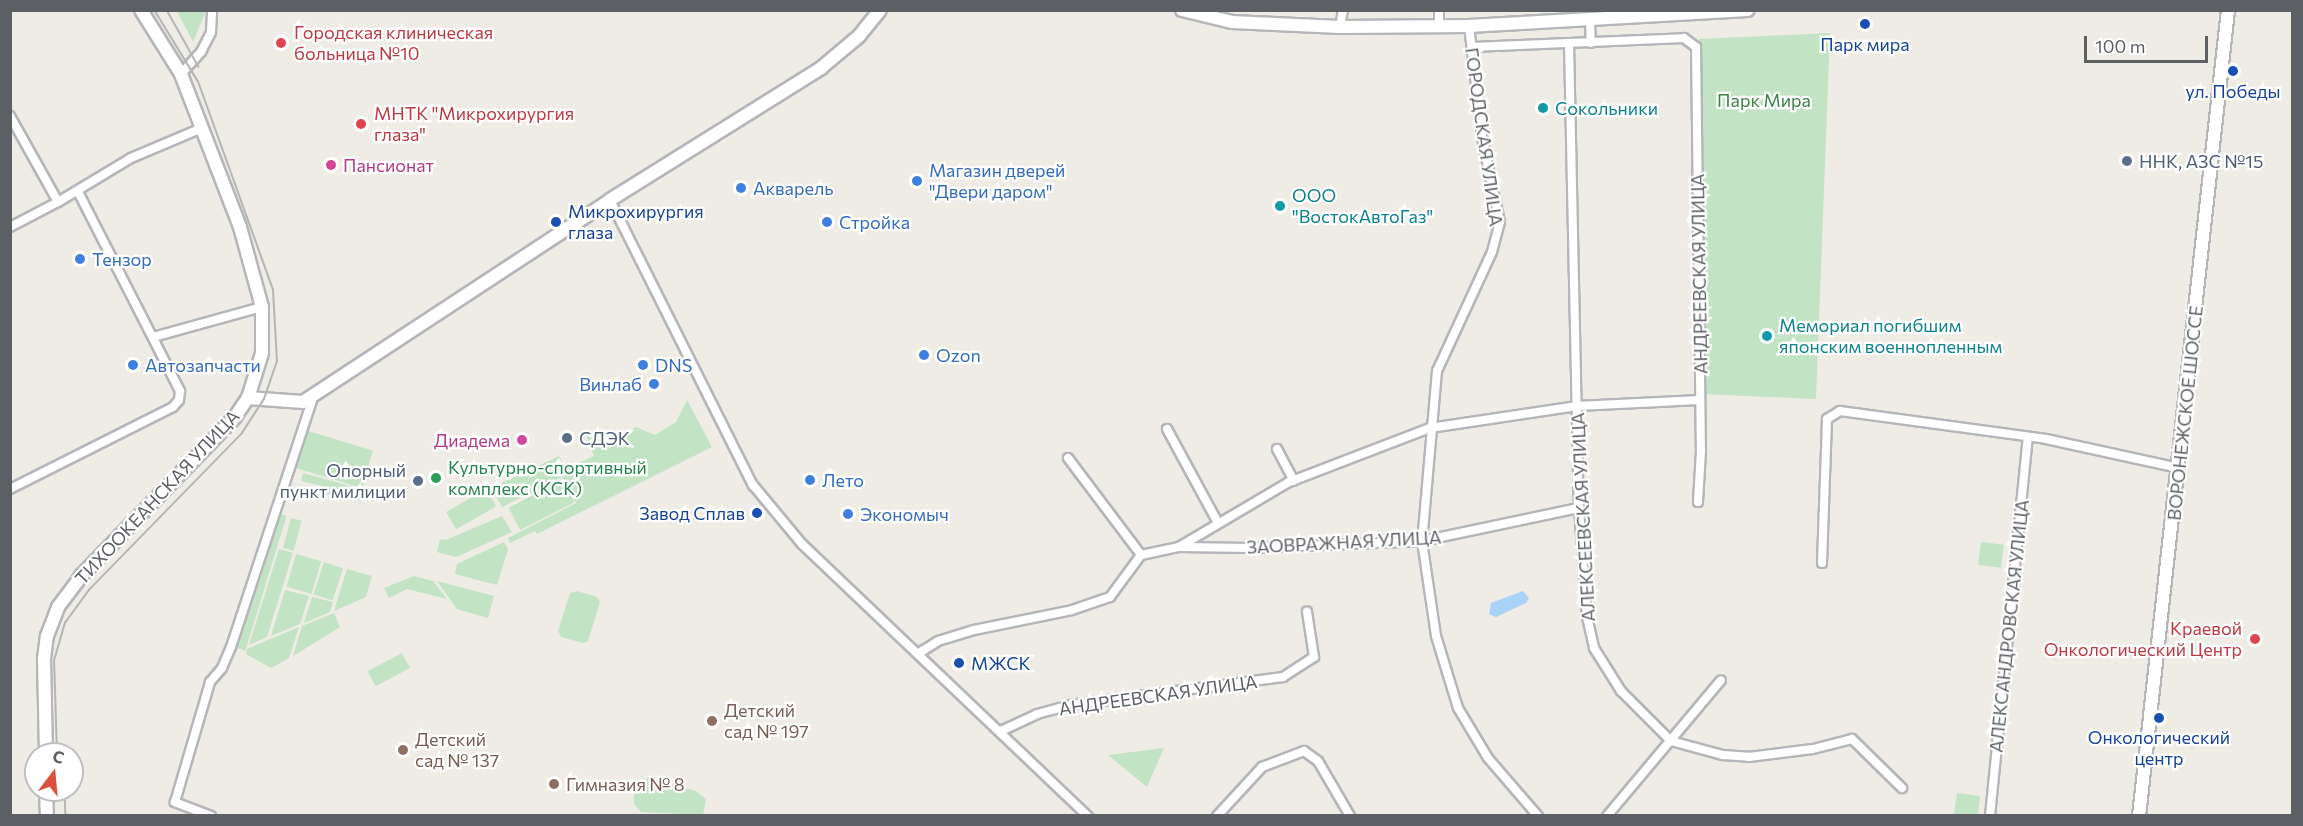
<!DOCTYPE html>
<meta charset="utf-8">
<style>
body{margin:0}
#map{position:relative;width:2303px;height:826px;overflow:hidden;background:#eeece4;font-family:Commissioner,sans-serif}
div>[style]{position:absolute}
[style*='--x']{left:calc(var(--x)*1px);top:calc(var(--y)*1px);width:calc(var(--w)*1px);rotate:calc(var(--a)*1deg)}
.green>*{inset:0;background:#c2e3c4;transform-origin:0 0}
.water>*{inset:0;background:#a9d2f9}
.roads{filter:drop-shadow(2px 0 #b5b6ba) drop-shadow(-2px 0 #b5b6ba) drop-shadow(0 2px #b5b6ba) drop-shadow(0 -2px #b5b6ba)}
.street>*{height:8px;margin:-4px;padding:0 4px;transform-origin:4px;border-radius:4px;background:#fff}
.secondary>*{height:12px;margin:-6px;padding:0 6px;transform-origin:6px;border-radius:6px;background:#fff}
.tram>*{height:1.5px;margin:-0.75px;padding:0 0.75px;transform-origin:0.75px;border-radius:0.75px;background:#b4b5b5}
.dots>*{width:16px;height:16px;translate:-50% -50%;box-sizing:border-box;border:3px solid #fff;border-radius:50%}
span{translate:-50% -50%;white-space:nowrap;text-align:center;line-height:1.15;-webkit-text-stroke:4.5px #fff;paint-order:stroke}
.health-label{font-size:18px;color:#be3a42}
.left{translate:0 -50%;text-align:left}
.right{translate:-100% -50%;text-align:right}
.transit-label{font-size:18px;color:#164399}
.park-label{font-size:18px;color:#3b8343}
.culture-label{font-size:18px;color:#0d838f}
.street-label{font-size:18px;color:#5c5f64}
.service-label{font-size:18px;color:#4e5e75}
.hotel-label{font-size:18px;color:#b23c85}
.shop-label{font-size:18px;color:#366cbe}
.leisure-label{font-size:18px;color:#27864d}
.education-label{font-size:18px;color:#785e54}
.frame{position:absolute;inset:0;border:12px solid #5c5f64;pointer-events:none}
.north{position:absolute;left:24px;top:742px;width:60px;height:60px;box-sizing:border-box;background:#fff;border:2px solid #bebfc1;border-radius:50%;rotate:16deg;font-size:16px;font-weight:700;line-height:24px;text-align:center;color:#5c5f64}
.north::after{content:'';display:block;margin:auto;width:21px;height:27px;background:#dd503b;clip-path:polygon(50% 0,100% 100%,50% 72%,0 100%)}
.scale{position:absolute;left:2084px;top:36px;width:124px;height:27px;box-sizing:border-box;border:3px solid #5c5f64;border-top:0;padding-left:8px;font-size:18px;line-height:21px;white-space:nowrap;color:#5c5f64;-webkit-text-stroke:4px #fff;paint-order:stroke}
</style>
<div id="map">
<div class="green">
<i style="clip-path:polygon(177px 11px,206px 11px,193px 42px)"></i>
<i style="clip-path:polygon(1830px 33px,1816px 399px,1704px 394px,1699px 39px)"></i>
<i style="clip-path:polygon(687px 400px,712px 447px,537px 534px,535px 531px,510px 543px,508px 538px,576px 503px,562px 477px,502px 507px,491px 488px,559px 456px,566px 469px,594px 456px,586px 435px,593px 432px,602px 445px,636px 427px,655px 435px,676px 422px)"></i>
<i style="left:305px;top:430px;width:71px;height:39px;rotate:17deg"></i>
<i style="clip-path:polygon(303px 473px,364px 490px,361px 502px,335px 490px,333px 495px,321px 492px,322px 486px,301px 481px)"></i>
<i style="left:563px;top:480px;width:25px;height:61px;rotate:63deg"></i>
<i style="left:486px;top:489px;width:20px;height:46px;rotate:60deg"></i>
<i style="left:277px;top:513px;width:10px;height:141px;rotate:17deg"></i>
<i style="clip-path:polygon(502px 516px,512px 532px,456px 557px,437px 552px,440px 539px,446px 540px)"></i>
<i style="left:291px;top:518px;width:11px;height:31px;rotate:15deg"></i>
<i style="clip-path:polygon(504px 542px,508px 549px,497px 585px,455px 574px,457px 564px)"></i>
<i style="left:1981px;top:542px;width:23px;height:23px;rotate:7deg"></i>
<i style="clip-path:polygon(279px 549px,293px 553px,267px 637px,249px 645px)"></i>
<i style="left:296px;top:554px;width:26px;height:34px;rotate:16deg"></i>
<i style="left:324px;top:562px;width:20px;height:34px;rotate:18deg"></i>
<i style="clip-path:polygon(347px 569px,372px 576px,366px 597px,334px 611px)"></i>
<i style="clip-path:polygon(414px 576px,433px 581px,447px 599px,407px 589px,389px 598px,384px 588px)"></i>
<i style="clip-path:polygon(437px 581px,494px 596px,488px 618px,457px 609px)"></i>
<i style="clip-path:polygon(285px 590px,309px 596px,300px 624px,271px 636px)"></i>
<i style="clip-path:polygon(577px 591px,597px 597px,600px 602px,588px 641px,583px 643px,561px 637px,558px 631px,570px 593px)"></i>
<i style="clip-path:polygon(312px 597px,333px 602px,330px 612px,304px 623px)"></i>
<i style="clip-path:polygon(334px 613px,340px 627px,293px 656px,302px 626px)"></i>
<i style="clip-path:polygon(299px 627px,289px 658px,271px 668px,246px 654px,247px 649px)"></i>
<i style="left:402px;top:653px;width:17px;height:39px;rotate:62deg"></i>
<i style="clip-path:polygon(1164px 748px,1147px 787px,1108px 755px)"></i>
<i style="clip-path:polygon(651px 778px,696px 791px,706px 799px,703px 815px,641px 812px,634px 804px,634px 792px,640px 781px)"></i>
<i style="clip-path:polygon(1957px 793px,1980px 796px,1978px 815px,1954px 815px)"></i>
</div>
<div class="water">
<i style="clip-path:polygon(1523px 591px,1529px 598px,1526px 603px,1496px 617px,1489px 614px,1491px 603px)"></i>
</div>
<div class="roads">
<div class="street">
<i style="--x:1590;--y:20;--w:23;--a:88"></i>
<i style="--x:1439;--y:26;--w:16;--a:-90"></i>
<i style="--x:1469;--y:26;--w:118;--a:83.2"></i>
<i style="--x:1483;--y:143;--w:81;--a:77.9"></i>
<i style="--x:1500;--y:222;--w:31;--a:105"></i>
<i style="--x:1492;--y:252;--w:131;--a:114.8"></i>
<i style="--x:1437;--y:371;--w:171;--a:95"></i>
<i style="--x:1422;--y:541;--w:96;--a:81.6"></i>
<i style="--x:1436;--y:636;--w:75;--a:73"></i>
<i style="--x:1458;--y:708;--w:58;--a:59"></i>
<i style="--x:1488;--y:758;--w:77;--a:49.2"></i>
<i style="--x:1340;--y:27;--w:17;--a:-80"></i>
<i style="--x:1569;--y:43;--w:465;--a:88.8"></i>
<i style="--x:1579;--y:508;--w:109;--a:85.8"></i>
<i style="--x:1587;--y:617;--w:32;--a:77"></i>
<i style="--x:1594;--y:648;--w:51;--a:57.9"></i>
<i style="--x:1621;--y:691;--w:71;--a:45"></i>
<i style="--x:1671;--y:741;--w:54;--a:15.1"></i>
<i style="--x:1723;--y:755;--w:26;--a:4"></i>
<i style="--x:1749;--y:757;--w:64;--a:-7.1"></i>
<i style="--x:1813;--y:749;--w:40;--a:-14.4"></i>
<i style="--x:1852;--y:739;--w:70;--a:44.4"></i>
<i style="--x:1472;--y:47;--w:212;--a:-2.4"></i>
<i style="--x:1684;--y:38;--w:15;--a:37"></i>
<i style="--x:1696;--y:47;--w:404;--a:89.3"></i>
<i style="--x:1701;--y:451;--w:51;--a:93.4"></i>
<i style="--x:181;--y:74;--w:30;--a:-48"></i>
<i style="--x:201;--y:52;--w:22;--a:-63"></i>
<i style="--x:211;--y:32;--w:22;--a:-87"></i>
<i style="--x:10;--y:116;--w:98;--a:60.8"></i>
<i style="--x:58;--y:202;--w:85;--a:-31.1"></i>
<i style="--x:131;--y:158;--w:77;--a:-22.9"></i>
<i style="--x:610;--y:200;--w:319;--a:63.4"></i>
<i style="--x:753;--y:485;--w:77;--a:50.3"></i>
<i style="--x:802;--y:544;--w:395;--a:43.6"></i>
<i style="--x:10;--y:227;--w:54;--a:-27.5"></i>
<i style="--x:153;--y:337;--w:113;--a:-15.4"></i>
<i style="--x:1167;--y:429;--w:107;--a:61.5"></i>
<i style="--x:1277;--y:449;--w:36;--a:62"></i>
<i style="--x:1068;--y:458;--w:121;--a:53"></i>
<i style="--x:10;--y:489;--w:182;--a:-26.7"></i>
<i style="--x:173;--y:407;--w:9;--a:-49"></i>
<i style="--x:179;--y:400;--w:9;--a:-84"></i>
<i style="--x:180;--y:391;--w:224;--a:-117.1"></i>
<i style="--x:1179;--y:547;--w:72;--a:0.8"></i>
<i style="--x:1251;--y:548;--w:171;--a:-2.3"></i>
<i style="--x:1422;--y:541;--w:160;--a:-11.9"></i>
<i style="--x:1822;--y:563;--w:144;--a:-88"></i>
<i style="--x:1827;--y:419;--w:15;--a:-32"></i>
<i style="--x:1840;--y:411;--w:208;--a:7.7"></i>
<i style="--x:2046;--y:439;--w:136;--a:12.3"></i>
<i style="--x:919;--y:653;--w:22;--a:-32"></i>
<i style="--x:938;--y:641;--w:38;--a:-17"></i>
<i style="--x:974;--y:630;--w:100;--a:-11.5"></i>
<i style="--x:1072;--y:610;--w:40;--a:-18.9"></i>
<i style="--x:1110;--y:597;--w:52;--a:-53.6"></i>
<i style="--x:1141;--y:555;--w:39;--a:-12"></i>
<i style="--x:1179;--y:547;--w:128;--a:-30.6"></i>
<i style="--x:1289;--y:482;--w:151;--a:-21"></i>
<i style="--x:1430;--y:428;--w:149;--a:-8.5"></i>
<i style="--x:1577;--y:406;--w:123;--a:-2.8"></i>
<i style="--x:1001;--y:731;--w:40;--a:-25"></i>
<i style="--x:1037;--y:714;--w:34;--a:-15"></i>
<i style="--x:1070;--y:705;--w:215;--a:-7.5"></i>
<i style="--x:1283;--y:677;--w:37;--a:-33"></i>
<i style="--x:1314;--y:657;--w:46;--a:-98.8"></i>
<i style="--x:211;--y:816;--w:39;--a:-159"></i>
<i style="--x:175;--y:802;--w:125;--a:-73.7"></i>
<i style="--x:210;--y:682;--w:18;--a:-49"></i>
<i style="--x:222;--y:668;--w:23;--a:-67"></i>
<i style="--x:231;--y:647;--w:265;--a:-71.8"></i>
<i style="--x:1217;--y:816;--w:67;--a:-47.4"></i>
<i style="--x:1262;--y:767;--w:45;--a:-20.9"></i>
<i style="--x:1304;--y:751;--w:17;--a:36"></i>
<i style="--x:1318;--y:761;--w:64;--a:59.8"></i>
<i style="--x:1607;--y:816;--w:177;--a:-50"></i>
<i style="--x:1990;--y:816;--w:381;--a:-84.3"></i>
</div>
<div class="secondary">
<i style="--x:1182;--y:10;--w:51;--a:13.5"></i>
<i style="--x:1232;--y:22;--w:108;--a:2.7"></i>
<i style="--x:1340;--y:27;--w:129;--a:-0.4"></i>
<i style="--x:1469;--y:26;--w:279;--a:-3.3"></i>
<i style="--x:248;--y:398;--w:55;--a:4.2"></i>
<i style="--x:303;--y:402;--w:367;--a:-33.3"></i>
<i style="--x:610;--y:200;--w:249;--a:-32"></i>
<i style="--x:821;--y:68;--w:50;--a:-40.1"></i>
<i style="--x:859;--y:36;--w:33;--a:-51"></i>
<i style="--x:46;--y:754;--w:95;--a:-91.2"></i>
<i style="--x:44;--y:659;--w:23;--a:-83"></i>
<i style="--x:47;--y:636;--w:31;--a:-69"></i>
<i style="--x:58;--y:607;--w:39;--a:-53"></i>
<i style="--x:81;--y:576;--w:221;--a:-45.9"></i>
<i style="--x:235;--y:417;--w:23;--a:-56"></i>
<i style="--x:248;--y:398;--w:47;--a:-72.7"></i>
<i style="--x:262;--y:353;--w:46;--a:-90"></i>
<i style="--x:262;--y:307;--w:83;--a:-105.4"></i>
<i style="--x:240;--y:227;--w:164;--a:-111.1"></i>
<i style="--x:181;--y:74;--w:75;--a:-122"></i>
<i style="--x:46;--y:790;--w:26;--a:88"></i>
<i style="--x:2139;--y:816;--w:811;--a:-83.7"></i>
</div>
</div>
<div class="tram">
<i style="--x:167;--y:10;--w:65;--a:60.7"></i>
<i style="--x:57;--y:754;--w:93;--a:-91.8"></i>
<i style="--x:54;--y:661;--w:40;--a:-74"></i>
<i style="--x:65;--y:623;--w:41;--a:-54"></i>
<i style="--x:89;--y:590;--w:219;--a:-45.7"></i>
<i style="--x:242;--y:433;--w:40;--a:-57.1"></i>
<i style="--x:264;--y:399;--w:39;--a:-71"></i>
<i style="--x:277;--y:362;--w:72;--a:-93.2"></i>
<i style="--x:273;--y:290;--w:221;--a:-109.8"></i>
<i style="--x:198;--y:82;--w:84;--a:-121.4"></i>
<i style="--x:65;--y:790;--w:26;--a:88"></i>
</div>
<div class="dots">
<i style="left:1865px;top:24px;background:#1a4fb4"></i>
<i style="left:281px;top:43px;background:#e0444e"></i>
<i style="left:2233px;top:71px;background:#1a4fb4"></i>
<i style="left:1543px;top:108px;background:#0f9aa8"></i>
<i style="left:361px;top:124px;background:#e0444e"></i>
<i style="left:2127px;top:161px;background:#5c6f8a"></i>
<i style="left:331px;top:165px;background:#d1479c"></i>
<i style="left:917px;top:181px;background:#3f7fe0"></i>
<i style="left:741px;top:188px;background:#3f7fe0"></i>
<i style="left:1280px;top:206px;background:#0f9aa8"></i>
<i style="left:556px;top:222px;background:#1a4fb4"></i>
<i style="left:827px;top:222px;background:#3f7fe0"></i>
<i style="left:80px;top:259px;background:#3f7fe0"></i>
<i style="left:1767px;top:336px;background:#0f9aa8"></i>
<i style="left:924px;top:355px;background:#3f7fe0"></i>
<i style="left:133px;top:365px;background:#3f7fe0"></i>
<i style="left:643px;top:365px;background:#3f7fe0"></i>
<i style="left:654px;top:384px;background:#3f7fe0"></i>
<i style="left:567px;top:438px;background:#5c6f8a"></i>
<i style="left:522px;top:440px;background:#d1479c"></i>
<i style="left:436px;top:478px;background:#2e9e5b"></i>
<i style="left:810px;top:480px;background:#3f7fe0"></i>
<i style="left:418px;top:481px;background:#5c6f8a"></i>
<i style="left:757px;top:513px;background:#1a4fb4"></i>
<i style="left:848px;top:514px;background:#3f7fe0"></i>
<i style="left:2255px;top:639px;background:#e0444e"></i>
<i style="left:959px;top:663px;background:#1a4fb4"></i>
<i style="left:2159px;top:718px;background:#1a4fb4"></i>
<i style="left:712px;top:721px;background:#8d6e63"></i>
<i style="left:403px;top:750px;background:#8d6e63"></i>
<i style="left:554px;top:784px;background:#8d6e63"></i>
</div>
<div class="health-label">
<span class="left" style="left:294px;top:43px">Городская клиническая<br>больница №10</span>
<span class="left" style="left:374px;top:124px">МНТК "Микрохирургия<br>глаза"</span>
<span class="right" style="left:2242px;top:639px">Краевой<br>Онкологический Центр</span>
</div>
<div class="transit-label">
<span style="left:1865px;top:44px">Парк мира</span>
<span style="left:2233px;top:91px">ул. Победы</span>
<span class="left" style="left:568px;top:222px">Микрохирургия<br>глаза</span>
<span class="right" style="left:745px;top:513px">Завод Сплав</span>
<span class="left" style="left:971px;top:663px">МЖСК</span>
<span style="left:2159px;top:748px">Онкологический<br>центр</span>
</div>
<div class="park-label">
<span style="left:1764px;top:100px">Парк Мира</span>
</div>
<div class="culture-label">
<span class="left" style="left:1555px;top:108px">Сокольники</span>
<span class="left" style="left:1292px;top:206px">ООО<br>"ВостокАвтоГаз"</span>
<span class="left" style="left:1779px;top:336px">Мемориал погибшим<br>японским военнопленным</span>
</div>
<div class="street-label">
<span style="left:1484px;top:137px;rotate:82deg">ГОРОДСКАЯ УЛИЦА</span>
<span style="left:1699px;top:274px;rotate:-91deg">АНДРЕЕВСКАЯ УЛИЦА</span>
<span style="left:2185px;top:413px;rotate:-84deg">ВОРОНЕЖСКОЕ ШОССЕ</span>
<span style="left:157px;top:497px;rotate:-47deg">ТИХООКЕАНСКАЯ УЛИЦА</span>
<span style="left:1583px;top:517px;rotate:-93deg">АЛЕКСЕЕВСКАЯ УЛИЦА</span>
<span style="left:1344px;top:542px;rotate:-3deg">ЗАОВРАЖНАЯ УЛИЦА</span>
<span style="left:2009px;top:626px;rotate:-84deg">АЛЕКСАНДРОВСКАЯ УЛИЦА</span>
<span style="left:1158px;top:695px;rotate:-8deg">АНДРЕЕВСКАЯ УЛИЦА</span>
</div>
<div class="service-label">
<span class="left" style="left:2139px;top:161px">ННК, АЗС №15</span>
<span class="left" style="left:579px;top:438px">СДЭК</span>
<span class="right" style="left:406px;top:481px">Опорный<br>пункт милиции</span>
</div>
<div class="hotel-label">
<span class="left" style="left:343px;top:165px">Пансионат</span>
<span class="right" style="left:510px;top:440px">Диадема</span>
</div>
<div class="shop-label">
<span class="left" style="left:929px;top:181px">Магазин дверей<br>"Двери даром"</span>
<span class="left" style="left:753px;top:188px">Акварель</span>
<span class="left" style="left:839px;top:222px">Стройка</span>
<span class="left" style="left:92px;top:259px">Тензор</span>
<span class="left" style="left:936px;top:355px">Ozon</span>
<span class="left" style="left:145px;top:365px">Автозапчасти</span>
<span class="left" style="left:655px;top:365px">DNS</span>
<span class="right" style="left:642px;top:384px">Винлаб</span>
<span class="left" style="left:822px;top:480px">Лето</span>
<span class="left" style="left:860px;top:514px">Экономыч</span>
</div>
<div class="leisure-label">
<span class="left" style="left:448px;top:478px">Культурно-спортивный<br>комплекс (КСК)</span>
</div>
<div class="education-label">
<span class="left" style="left:724px;top:721px">Детский<br>сад № 197</span>
<span class="left" style="left:415px;top:750px">Детский<br>сад № 137</span>
<span class="left" style="left:566px;top:784px">Гимназия № 8</span>
</div>
<div class="frame"></div>
<div class="north">С</div>
<div class="scale">100 m</div>
</div>
